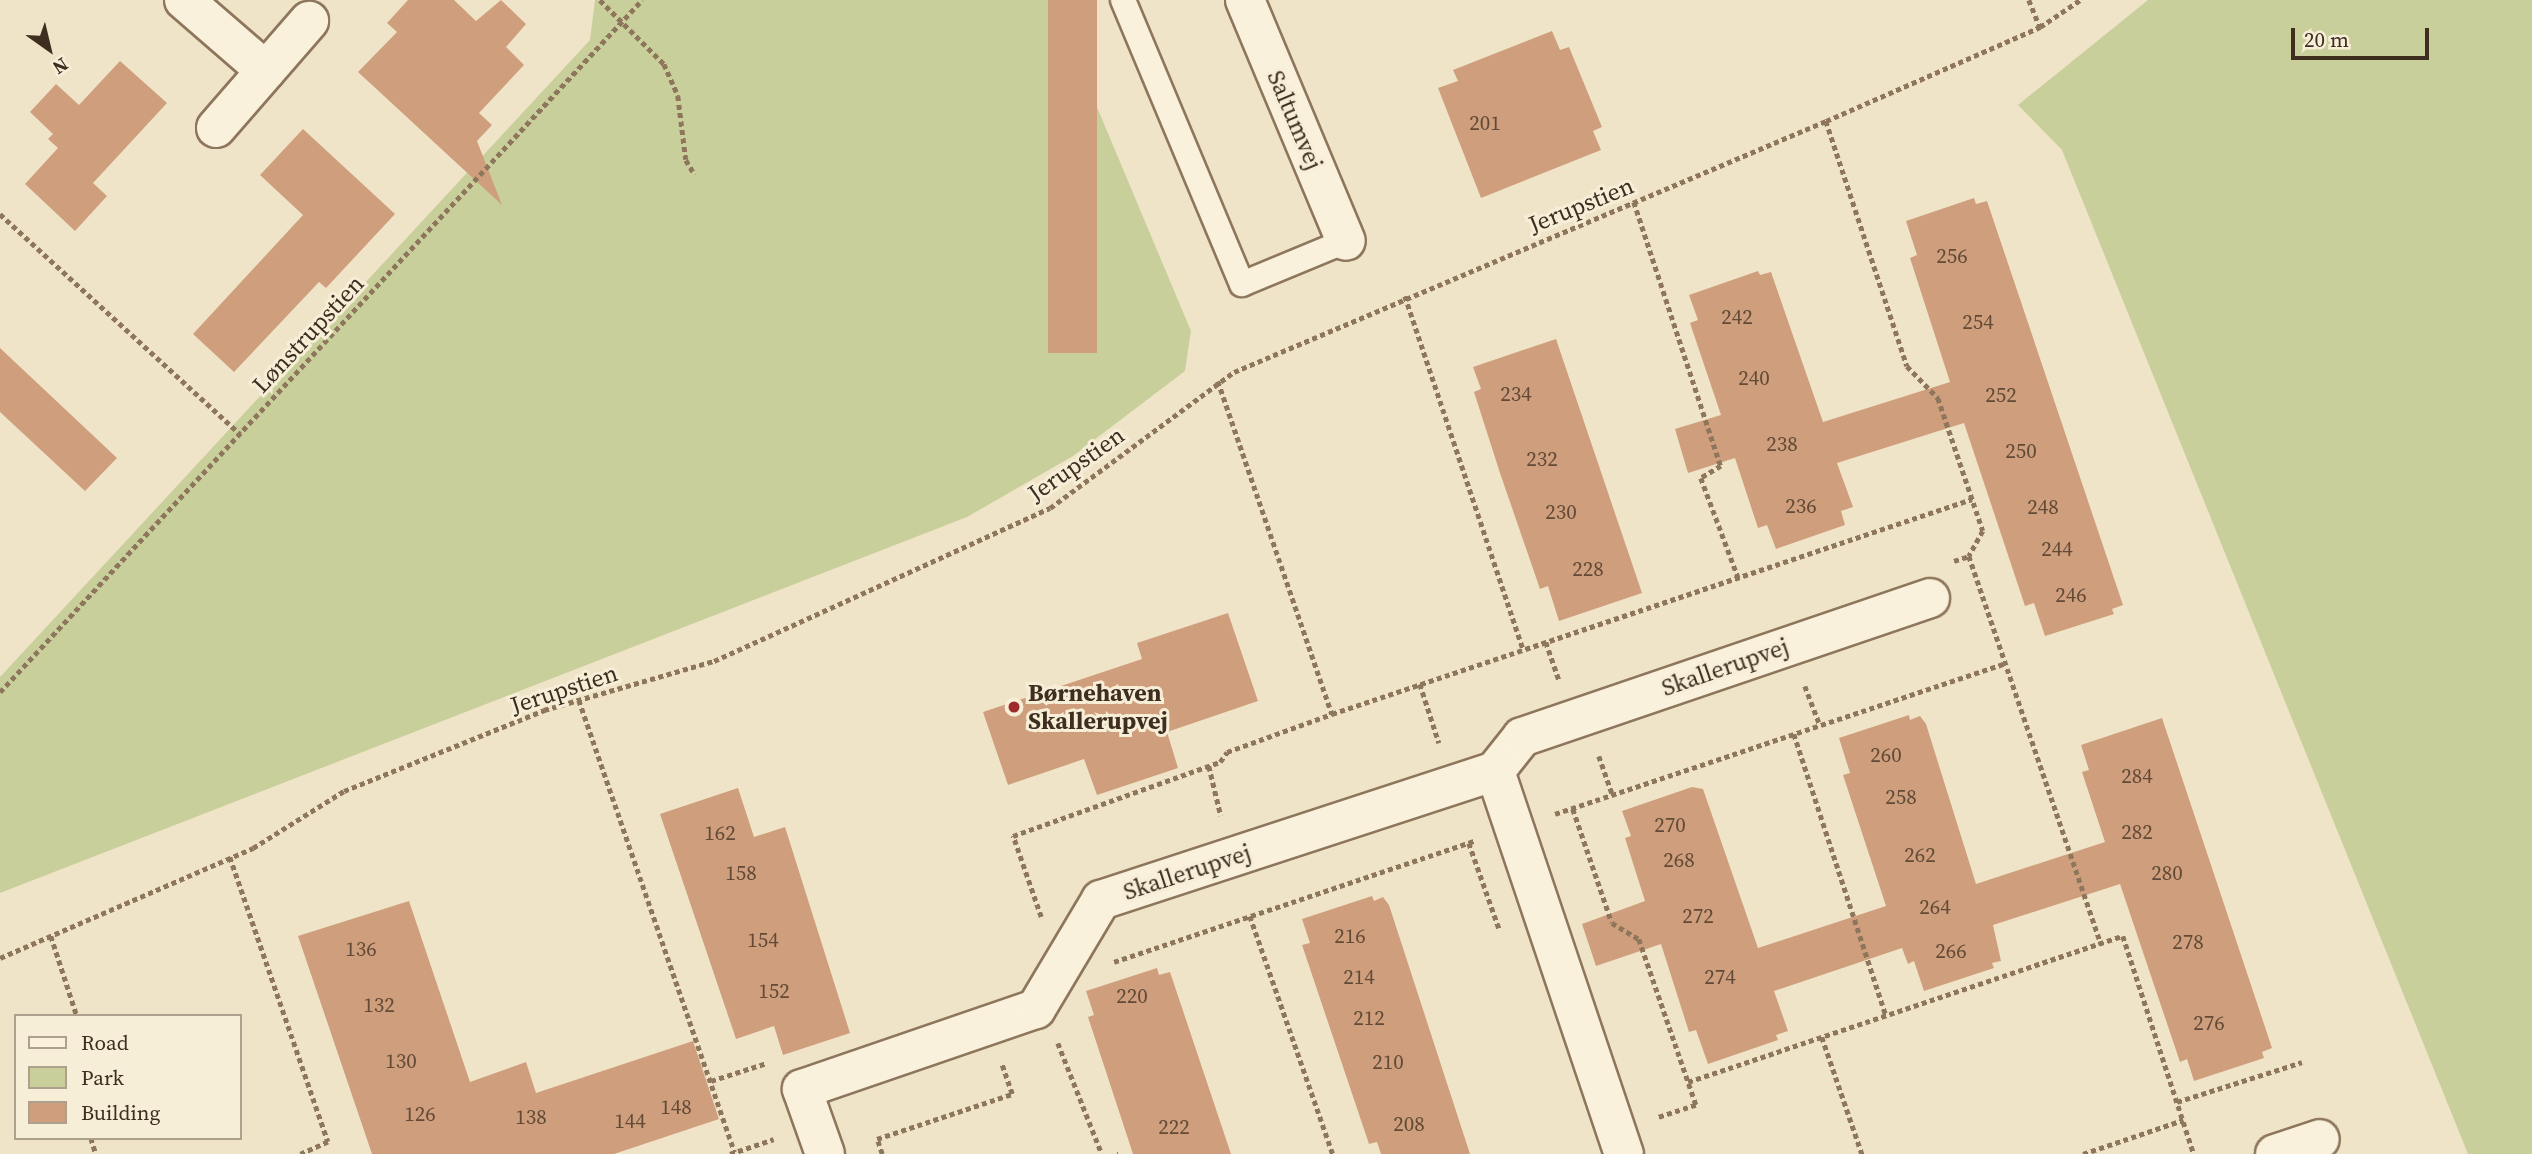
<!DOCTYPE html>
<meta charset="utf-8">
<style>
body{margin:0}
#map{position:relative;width:2532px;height:1154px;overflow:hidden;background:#f0e4c8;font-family:"Source Serif 4",serif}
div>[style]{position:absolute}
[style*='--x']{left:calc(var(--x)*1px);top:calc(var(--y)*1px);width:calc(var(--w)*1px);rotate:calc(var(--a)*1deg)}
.green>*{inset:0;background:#c9cf9b}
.building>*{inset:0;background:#cf9f7d;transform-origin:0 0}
.path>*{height:4.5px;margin-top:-2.25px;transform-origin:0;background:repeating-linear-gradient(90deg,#8d765c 0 5px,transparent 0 8.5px)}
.roads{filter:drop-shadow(2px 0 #8d765c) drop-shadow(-2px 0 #8d765c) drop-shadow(0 2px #8d765c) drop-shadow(0 -2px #8d765c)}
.lane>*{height:24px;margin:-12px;padding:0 12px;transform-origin:12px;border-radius:12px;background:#faf1dc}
.street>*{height:38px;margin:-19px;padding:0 19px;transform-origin:19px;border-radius:19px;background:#faf1dc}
.dots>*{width:19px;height:19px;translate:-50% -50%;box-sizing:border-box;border:4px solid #f7eed8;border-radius:50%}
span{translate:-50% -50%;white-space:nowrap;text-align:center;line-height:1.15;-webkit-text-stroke:6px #f7eed8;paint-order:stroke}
.number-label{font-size:21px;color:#624a37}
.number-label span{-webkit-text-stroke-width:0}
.street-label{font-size:24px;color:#3d2e20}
.poi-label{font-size:24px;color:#3d2e20;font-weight:700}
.left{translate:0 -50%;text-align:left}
.legend{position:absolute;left:14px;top:1014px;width:228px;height:126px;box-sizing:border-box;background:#f7eed8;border:2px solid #ada18e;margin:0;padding:9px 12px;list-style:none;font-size:21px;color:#3d2e20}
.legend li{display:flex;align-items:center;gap:14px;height:35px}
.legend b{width:35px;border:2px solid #ada18e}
.north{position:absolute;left:14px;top:14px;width:70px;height:70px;-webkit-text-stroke:5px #f7eed8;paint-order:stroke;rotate:146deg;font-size:19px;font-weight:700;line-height:28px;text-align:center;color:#3d2e20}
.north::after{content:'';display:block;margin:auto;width:24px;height:32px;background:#3d2e20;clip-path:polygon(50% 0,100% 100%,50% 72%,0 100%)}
.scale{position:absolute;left:2291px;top:28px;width:138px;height:32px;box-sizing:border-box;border:4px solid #3d2e20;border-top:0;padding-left:9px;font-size:21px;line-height:24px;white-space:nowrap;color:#3d2e20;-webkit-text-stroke:5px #f7eed8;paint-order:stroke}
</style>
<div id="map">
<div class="green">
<i style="clip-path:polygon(595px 0,1052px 0,1191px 331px,1185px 371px,1073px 456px,967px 517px,0 893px,0 677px,590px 40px)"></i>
<i style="clip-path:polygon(2148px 0,2532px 0,2532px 1154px,2468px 1154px,2062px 150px,2018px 105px)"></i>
</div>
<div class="building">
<i style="clip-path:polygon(408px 0,454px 0,476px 21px,501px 0,526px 24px,506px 47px,524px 65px,479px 113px,492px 125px,477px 141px,502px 205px,358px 72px,397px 32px,387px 23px)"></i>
<i style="left:1048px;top:0;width:49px;height:353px"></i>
<i style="clip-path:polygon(1552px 31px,1560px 50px,1569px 47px,1602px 127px,1593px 131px,1601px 150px,1481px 198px,1438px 88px,1458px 81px,1453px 70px)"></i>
<i style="clip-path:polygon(120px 61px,167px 103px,93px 183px,107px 196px,75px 231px,25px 184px,58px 148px,48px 139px,53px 134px,30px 112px,56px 84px,79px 105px)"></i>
<i style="clip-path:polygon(303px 129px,395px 214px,326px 288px,319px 282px,234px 372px,193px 334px,303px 215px,260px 175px)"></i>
<i style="clip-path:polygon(1974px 198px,1976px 204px,1987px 201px,2123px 605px,2112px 609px,2114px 614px,2045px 636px,2034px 603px,2025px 606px,1964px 423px,1837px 463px,1853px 507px,1841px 511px,1845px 525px,1776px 549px,1767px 525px,1758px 528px,1735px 458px,1688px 473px,1675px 429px,1721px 415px,1690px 323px,1698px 320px,1689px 295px,1758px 271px,1760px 275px,1771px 272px,1823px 422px,1950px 382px,1910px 258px,1917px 255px,1906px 221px)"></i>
<i style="clip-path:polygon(1556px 339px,1642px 593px,1559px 621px,1548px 586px,1540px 589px,1500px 473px,1474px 392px,1481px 389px,1473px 367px)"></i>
<i style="clip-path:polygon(0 348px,117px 458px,85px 491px,0 412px)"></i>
<i style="clip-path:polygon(1228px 613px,1258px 701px,1167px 732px,1178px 768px,1097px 795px,1084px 759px,1008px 785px,983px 712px,1142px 659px,1137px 643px)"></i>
<i style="clip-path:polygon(1909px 715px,1910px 720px,1920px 716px,1926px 724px,1976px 884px,2105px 842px,2082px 772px,2089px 770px,2081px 745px,2162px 718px,2272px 1048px,2262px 1052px,2264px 1058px,2194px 1081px,2187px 1059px,2180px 1062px,2120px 884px,1993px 925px,2001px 961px,1992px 963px,1994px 968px,1924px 991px,1914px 961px,1908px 964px,1902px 948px,1774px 991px,1788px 1031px,1776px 1035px,1778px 1040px,1708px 1064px,1696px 1030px,1689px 1032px,1661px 944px,1596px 966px,1582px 924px,1645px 901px,1625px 838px,1631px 836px,1622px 811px,1692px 787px,1703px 789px,1758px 948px,1886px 906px,1843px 775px,1850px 773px,1839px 738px)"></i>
<i style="clip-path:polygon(738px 788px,754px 837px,785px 827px,850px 1033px,783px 1055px,774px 1026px,736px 1039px,660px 814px)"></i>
<i style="clip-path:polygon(1372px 896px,1374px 901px,1383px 897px,1389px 905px,1470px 1154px,1381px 1154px,1377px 1142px,1369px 1144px,1302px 945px,1310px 943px,1302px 919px)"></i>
<i style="clip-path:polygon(409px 901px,470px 1082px,526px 1062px,536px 1093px,693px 1041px,719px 1119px,614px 1154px,372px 1154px,298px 936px)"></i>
<i style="clip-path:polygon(1157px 968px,1159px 975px,1170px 972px,1231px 1154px,1133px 1154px,1088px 1017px,1094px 1015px,1086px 991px)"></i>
</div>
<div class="path">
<i style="--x:600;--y:0;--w:91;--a:45"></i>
<i style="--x:664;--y:64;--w:35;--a:66"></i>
<i style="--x:678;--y:96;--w:64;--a:82.9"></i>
<i style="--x:686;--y:160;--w:17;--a:59"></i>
<i style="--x:2029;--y:0;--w:29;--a:68"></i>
<i style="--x:1826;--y:121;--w:258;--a:71.7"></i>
<i style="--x:1907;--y:366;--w:45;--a:45.9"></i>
<i style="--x:1938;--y:398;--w:140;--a:71.3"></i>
<i style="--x:1983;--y:531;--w:29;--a:119"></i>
<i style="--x:1969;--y:556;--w:410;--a:71.2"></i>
<i style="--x:1634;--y:202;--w:278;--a:71.8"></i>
<i style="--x:1721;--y:466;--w:23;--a:149"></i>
<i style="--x:1701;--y:478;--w:106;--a:69.5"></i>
<i style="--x:0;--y:214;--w:326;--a:42.5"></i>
<i style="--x:1405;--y:296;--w:372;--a:71.5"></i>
<i style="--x:1218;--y:381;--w:352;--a:71.1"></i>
<i style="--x:1954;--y:561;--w:16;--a:-18"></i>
<i style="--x:1546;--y:642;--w:40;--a:71.1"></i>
<i style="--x:1420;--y:684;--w:62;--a:72.1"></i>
<i style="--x:1805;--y:686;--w:42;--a:69"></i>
<i style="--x:0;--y:692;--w:944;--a:-47.15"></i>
<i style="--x:579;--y:700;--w:478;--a:71"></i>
<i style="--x:1794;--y:734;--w:297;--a:71.9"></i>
<i style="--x:1599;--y:756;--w:42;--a:70.7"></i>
<i style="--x:1209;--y:766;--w:51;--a:76.5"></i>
<i style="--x:1573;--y:809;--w:120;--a:71.1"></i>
<i style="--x:1612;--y:923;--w:31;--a:31"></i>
<i style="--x:1639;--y:939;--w:176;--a:71"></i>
<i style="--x:1696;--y:1105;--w:41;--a:161.6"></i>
<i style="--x:1555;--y:814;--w:476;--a:-18.5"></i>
<i style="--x:1469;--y:843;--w:93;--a:70.6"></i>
<i style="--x:230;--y:857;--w:301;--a:71"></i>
<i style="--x:328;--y:1142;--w:30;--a:156"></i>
<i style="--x:1250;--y:916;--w:252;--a:70.8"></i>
<i style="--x:1041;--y:917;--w:86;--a:-109.1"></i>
<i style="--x:1013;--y:836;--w:220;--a:-19.7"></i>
<i style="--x:1220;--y:762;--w:12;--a:-55"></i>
<i style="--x:1227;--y:752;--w:112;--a:-19.9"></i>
<i style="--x:1332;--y:714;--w:675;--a:-18.57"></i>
<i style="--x:51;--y:936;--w:84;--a:72"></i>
<i style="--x:0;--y:958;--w:276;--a:-23.5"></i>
<i style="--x:253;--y:848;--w:107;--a:-32.1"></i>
<i style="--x:344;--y:791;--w:216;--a:-22"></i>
<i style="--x:544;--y:710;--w:177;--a:-16.1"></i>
<i style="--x:714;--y:661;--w:369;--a:-24.5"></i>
<i style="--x:1050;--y:508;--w:229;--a:-36.5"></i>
<i style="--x:1234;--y:372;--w:643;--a:-22.98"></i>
<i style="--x:1826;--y:121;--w:234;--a:-23.7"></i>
<i style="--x:2040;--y:27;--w:48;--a:-34"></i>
<i style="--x:1114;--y:962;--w:380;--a:-18.6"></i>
<i style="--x:1822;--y:1037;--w:124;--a:71.1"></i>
<i style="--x:1058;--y:1043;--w:119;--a:68.4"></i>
<i style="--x:711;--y:1081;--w:59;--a:-17.8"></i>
<i style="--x:1688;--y:1082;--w:459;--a:-18.6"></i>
<i style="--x:2123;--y:936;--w:229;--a:72"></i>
<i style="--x:2177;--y:1102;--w:131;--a:-17.7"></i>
<i style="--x:91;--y:1138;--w:17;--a:73"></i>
<i style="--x:730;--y:1154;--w:46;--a:-18.8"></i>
<i style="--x:882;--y:1154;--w:16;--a:-108"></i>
<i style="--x:877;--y:1139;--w:142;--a:-18.4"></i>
<i style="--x:1012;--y:1094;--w:31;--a:-109"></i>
<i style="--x:1117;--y:1154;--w:1;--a:0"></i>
<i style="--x:2083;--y:1154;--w:106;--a:-18.8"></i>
</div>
<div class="roads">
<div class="lane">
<i style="--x:1123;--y:0;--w:308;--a:67.3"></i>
<i style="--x:1242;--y:284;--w:113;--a:-22.5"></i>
</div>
<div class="street">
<i style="--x:184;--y:0;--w:108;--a:40.9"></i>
<i style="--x:1245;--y:0;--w:261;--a:67.3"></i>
<i style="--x:216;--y:128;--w:142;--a:-49"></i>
<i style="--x:1495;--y:771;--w:404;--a:71.4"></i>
<i style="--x:825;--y:1154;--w:69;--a:-109.5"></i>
<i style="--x:802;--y:1089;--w:247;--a:-18.9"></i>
<i style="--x:1036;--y:1009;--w:127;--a:-59.2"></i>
<i style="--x:1101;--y:900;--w:415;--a:-18.1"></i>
<i style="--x:1495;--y:771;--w:43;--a:-51.5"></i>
<i style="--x:1522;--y:737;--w:431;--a:-18.8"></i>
<i style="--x:2275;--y:1154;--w:47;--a:-18.4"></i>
</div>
</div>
<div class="dots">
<i style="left:1014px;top:707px;background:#9e2a2b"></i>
</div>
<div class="number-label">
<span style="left:1485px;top:123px">201</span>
<span style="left:1952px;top:256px">256</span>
<span style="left:1737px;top:317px">242</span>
<span style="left:1978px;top:322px">254</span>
<span style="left:1754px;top:378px">240</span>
<span style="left:1516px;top:394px">234</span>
<span style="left:2001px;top:395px">252</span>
<span style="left:1782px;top:444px">238</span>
<span style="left:2021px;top:451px">250</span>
<span style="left:1542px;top:459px">232</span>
<span style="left:1801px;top:506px">236</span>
<span style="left:2043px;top:507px">248</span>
<span style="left:1561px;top:512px">230</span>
<span style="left:2057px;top:549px">244</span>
<span style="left:1588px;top:569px">228</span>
<span style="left:2071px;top:595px">246</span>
<span style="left:1886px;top:755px">260</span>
<span style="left:2137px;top:776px">284</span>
<span style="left:1901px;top:797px">258</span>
<span style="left:1670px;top:825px">270</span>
<span style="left:2137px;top:832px">282</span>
<span style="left:720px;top:833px">162</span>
<span style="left:1920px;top:855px">262</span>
<span style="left:1679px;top:860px">268</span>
<span style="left:741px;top:873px">158</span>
<span style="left:2167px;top:873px">280</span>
<span style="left:1935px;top:907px">264</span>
<span style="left:1698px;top:916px">272</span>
<span style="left:1350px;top:936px">216</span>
<span style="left:763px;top:940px">154</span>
<span style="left:2188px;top:942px">278</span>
<span style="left:361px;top:949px">136</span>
<span style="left:1951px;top:951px">266</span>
<span style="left:1359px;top:977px">214</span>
<span style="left:1720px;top:977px">274</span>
<span style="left:774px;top:991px">152</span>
<span style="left:1132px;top:996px">220</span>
<span style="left:379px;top:1005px">132</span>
<span style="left:1369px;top:1018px">212</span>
<span style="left:2209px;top:1023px">276</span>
<span style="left:401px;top:1061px">130</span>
<span style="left:1388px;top:1062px">210</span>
<span style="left:676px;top:1107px">148</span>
<span style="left:420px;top:1114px">126</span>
<span style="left:531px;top:1117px">138</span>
<span style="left:630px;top:1121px">144</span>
<span style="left:1409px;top:1124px">208</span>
<span style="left:1174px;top:1127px">222</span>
</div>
<div class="street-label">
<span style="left:1295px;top:120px;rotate:67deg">Saltumvej</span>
<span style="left:1581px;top:205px;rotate:-22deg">Jerupstien</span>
<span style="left:308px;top:334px;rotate:-47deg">Lønstrupstien</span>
<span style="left:1076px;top:464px;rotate:-35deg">Jerupstien</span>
<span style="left:1725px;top:667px;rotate:-19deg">Skallerupvej</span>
<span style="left:564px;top:689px;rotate:-18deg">Jerupstien</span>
<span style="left:1187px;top:872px;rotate:-18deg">Skallerupvej</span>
</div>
<div class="poi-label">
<span class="left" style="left:1028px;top:707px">Børnehaven<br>Skallerupvej</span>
</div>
<ul class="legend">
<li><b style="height:9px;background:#faf1dc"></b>Road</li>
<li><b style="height:19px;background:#c9cf9b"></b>Park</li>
<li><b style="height:19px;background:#cf9f7d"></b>Building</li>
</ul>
<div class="north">N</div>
<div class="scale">20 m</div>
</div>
